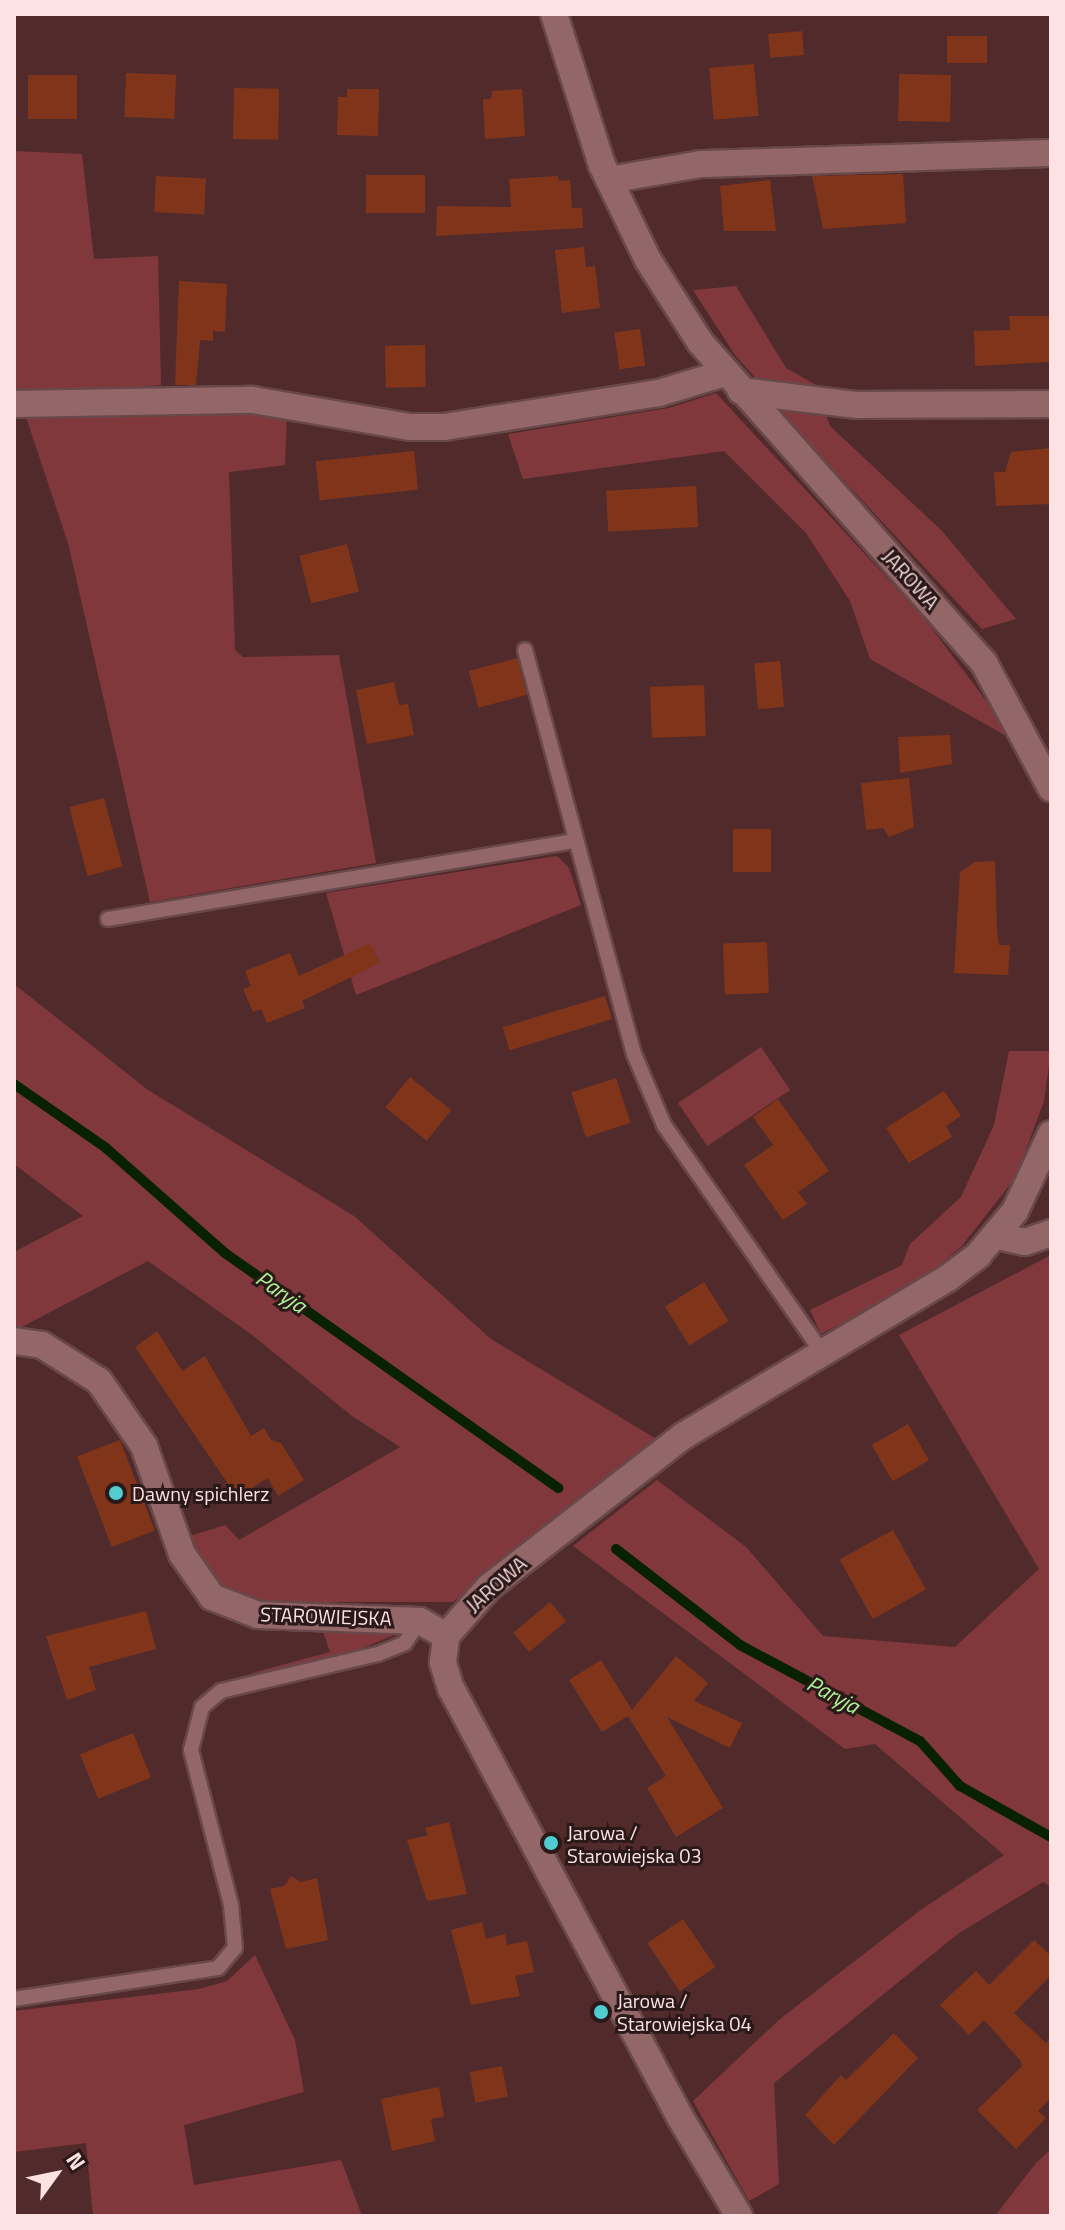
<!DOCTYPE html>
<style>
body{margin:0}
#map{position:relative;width:1065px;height:2230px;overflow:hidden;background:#512b2c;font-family:"Titillium Web",sans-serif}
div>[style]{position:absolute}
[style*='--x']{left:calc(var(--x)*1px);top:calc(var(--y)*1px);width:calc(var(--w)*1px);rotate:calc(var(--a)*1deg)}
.green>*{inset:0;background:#80383c;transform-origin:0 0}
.stream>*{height:10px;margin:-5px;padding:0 5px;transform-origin:5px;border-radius:5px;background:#082201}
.building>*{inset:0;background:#80351b;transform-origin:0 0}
.roads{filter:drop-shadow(2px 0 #69484a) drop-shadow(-2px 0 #69484a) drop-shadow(0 2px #69484a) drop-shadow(0 -2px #69484a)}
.lane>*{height:14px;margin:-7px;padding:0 7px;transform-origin:7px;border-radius:7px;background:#936768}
.street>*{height:26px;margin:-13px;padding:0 13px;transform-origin:13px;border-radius:13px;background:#936768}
.dots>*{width:22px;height:22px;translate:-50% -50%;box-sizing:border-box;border:4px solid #2b1919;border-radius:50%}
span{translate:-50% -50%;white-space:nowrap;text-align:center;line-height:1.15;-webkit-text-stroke:6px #2b1919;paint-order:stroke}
.street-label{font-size:20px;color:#fce2e2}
.poi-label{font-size:20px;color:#fce2e2}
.left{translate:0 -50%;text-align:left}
.water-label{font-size:22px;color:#adf497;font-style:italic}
.frame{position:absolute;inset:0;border:16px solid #fce2e2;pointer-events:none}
.north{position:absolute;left:16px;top:2134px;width:80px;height:80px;-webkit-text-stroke:6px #2b1919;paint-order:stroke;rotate:57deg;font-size:22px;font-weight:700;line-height:32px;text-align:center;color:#fce2e2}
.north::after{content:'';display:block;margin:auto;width:28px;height:36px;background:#fce2e2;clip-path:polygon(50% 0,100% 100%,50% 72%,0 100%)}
</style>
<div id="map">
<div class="green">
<i style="clip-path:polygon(14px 151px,82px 154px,94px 259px,158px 256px,161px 385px,14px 398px)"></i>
<i style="clip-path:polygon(736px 286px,786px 368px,823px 389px,760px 383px,735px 355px,693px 290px)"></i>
<i style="clip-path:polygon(716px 393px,924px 618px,1017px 742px,870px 659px,850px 601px,806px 533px,724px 451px,523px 479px,508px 434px,669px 408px)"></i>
<i style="clip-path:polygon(193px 409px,287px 418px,285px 465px,229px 472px,235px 650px,243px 657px,339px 655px,376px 863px,150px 902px,68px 543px,25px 414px,92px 417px)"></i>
<i style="clip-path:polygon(779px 411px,826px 415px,830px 426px,942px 531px,1016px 619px,982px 629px)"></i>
<i style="clip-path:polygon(557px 856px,569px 868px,581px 905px,356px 995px,326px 893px)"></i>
<i style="clip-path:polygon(14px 984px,148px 1090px,354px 1216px,491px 1339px,658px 1440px,453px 1602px,252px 1602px,215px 1582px,187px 1537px,225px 1525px,239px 1540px,400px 1447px,352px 1416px,252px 1335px,148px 1261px,14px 1331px,14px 1252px,83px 1216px,14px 1164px)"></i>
<i style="left:761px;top:1047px;width:52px;height:100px;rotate:56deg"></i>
<i style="clip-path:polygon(1009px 1051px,1051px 1051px,1044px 1101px,1016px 1177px,961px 1247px,916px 1284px,821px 1334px,810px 1310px,902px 1265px,910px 1244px,961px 1197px,994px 1125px)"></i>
<i style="clip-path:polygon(1051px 1255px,1051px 1887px,1043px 1882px,959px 1933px,774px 2083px,779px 2184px,749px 2201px,693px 2101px,780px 2019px,922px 1909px,1004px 1855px,875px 1744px,845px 1749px,573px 1546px,657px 1480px,746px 1547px,823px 1636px,955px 1647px,1039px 1569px,899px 1335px)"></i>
<i style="clip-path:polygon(322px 1628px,401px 1632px,339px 1658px,248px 1674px,330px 1652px)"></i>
<i style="clip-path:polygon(255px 1955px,295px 2040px,304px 2092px,184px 2125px,194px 2185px,341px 2160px,362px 2216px,93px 2216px,86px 2143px,14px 2152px,14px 2011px,199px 1989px,227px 1981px)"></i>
<i style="clip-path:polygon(1051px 2149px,1051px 2216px,995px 2216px,1036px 2163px)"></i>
</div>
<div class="stream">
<i style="--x:14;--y:1084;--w:112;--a:34.8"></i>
<i style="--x:106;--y:1148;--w:159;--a:41.4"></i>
<i style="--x:225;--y:1253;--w:408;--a:35.2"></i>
<i style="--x:616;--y:1549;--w:157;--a:37.7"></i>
<i style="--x:740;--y:1645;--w:204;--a:28.1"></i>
<i style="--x:920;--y:1741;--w:60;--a:48.4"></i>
<i style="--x:960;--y:1786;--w:104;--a:29.3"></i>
</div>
<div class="building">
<i style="left:802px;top:31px;width:24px;height:34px;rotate:85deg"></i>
<i style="left:987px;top:36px;width:27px;height:40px;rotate:90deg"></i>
<i style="left:754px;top:64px;width:52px;height:45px;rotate:85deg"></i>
<i style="left:126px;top:73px;width:50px;height:44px;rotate:2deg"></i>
<i style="left:899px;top:74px;width:52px;height:47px;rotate:1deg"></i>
<i style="left:28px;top:75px;width:49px;height:44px"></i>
<i style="left:234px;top:88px;width:45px;height:51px;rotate:1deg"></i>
<i style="clip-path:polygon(347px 89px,379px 89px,378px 136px,337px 135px,338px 97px,347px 97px)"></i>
<i style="clip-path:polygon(522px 89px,525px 136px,485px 139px,483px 99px,491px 99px,492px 91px)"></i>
<i style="clip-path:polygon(903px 174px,906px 223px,823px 229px,812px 176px)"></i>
<i style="left:366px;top:175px;width:59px;height:38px"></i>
<i style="left:156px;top:176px;width:50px;height:36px;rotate:3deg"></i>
<i style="clip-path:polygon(558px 176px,559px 181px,570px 180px,572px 208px,582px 208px,583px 228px,436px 236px,437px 206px,511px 207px,509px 179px)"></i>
<i style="clip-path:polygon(770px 180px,776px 231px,724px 231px,720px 186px)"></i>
<i style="clip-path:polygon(584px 247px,586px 267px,595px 266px,600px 308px,562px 313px,555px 250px)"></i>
<i style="clip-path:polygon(179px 281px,227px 284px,225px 332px,213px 331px,213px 341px,200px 340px,196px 385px,175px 385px)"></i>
<i style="clip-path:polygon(1009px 316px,1051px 316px,1051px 362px,975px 366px,974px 331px,1010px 330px)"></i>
<i style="left:640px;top:329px;width:37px;height:26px;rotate:82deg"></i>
<i style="left:425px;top:345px;width:42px;height:40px;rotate:89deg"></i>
<i style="clip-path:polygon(1051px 448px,1051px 504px,996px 506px,994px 472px,1005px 472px,1011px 452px)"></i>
<i style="left:414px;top:451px;width:39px;height:99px;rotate:84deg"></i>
<i style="left:696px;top:486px;width:41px;height:90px;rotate:87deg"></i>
<i style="left:347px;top:544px;width:49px;height:49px;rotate:76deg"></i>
<i style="left:517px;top:658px;width:38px;height:50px;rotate:75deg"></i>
<i style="left:780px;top:661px;width:46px;height:26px;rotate:85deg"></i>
<i style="clip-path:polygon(394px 682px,399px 705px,408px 704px,414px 735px,367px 744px,356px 690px)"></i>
<i style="left:704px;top:685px;width:51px;height:54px;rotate:88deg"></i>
<i style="clip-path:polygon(950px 735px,952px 764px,900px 773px,898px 737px)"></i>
<i style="clip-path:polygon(909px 778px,914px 827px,889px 837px,883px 828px,866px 830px,861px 783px)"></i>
<i style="left:104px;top:798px;width:71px;height:36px;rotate:75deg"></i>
<i style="left:771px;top:829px;width:43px;height:38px;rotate:90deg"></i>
<i style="clip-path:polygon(995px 861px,997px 930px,999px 945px,1010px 945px,1008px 975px,954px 973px,960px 872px,975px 862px)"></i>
<i style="left:767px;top:942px;width:51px;height:44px;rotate:88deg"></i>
<i style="clip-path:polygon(370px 943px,380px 963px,302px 1001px,305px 1008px,267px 1023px,261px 1009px,253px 1012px,243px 989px,251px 986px,245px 971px,290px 953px,299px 976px)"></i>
<i style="left:605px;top:996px;width:24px;height:107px;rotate:73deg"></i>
<i style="left:410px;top:1077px;width:53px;height:39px;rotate:39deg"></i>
<i style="left:616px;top:1078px;width:47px;height:47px;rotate:72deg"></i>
<i style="clip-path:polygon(944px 1091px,961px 1116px,946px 1126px,952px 1137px,909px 1163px,886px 1128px)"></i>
<i style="clip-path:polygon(778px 1099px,829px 1171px,798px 1192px,807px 1204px,783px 1220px,744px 1165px,773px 1145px,753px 1117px)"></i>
<i style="left:704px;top:1282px;width:46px;height:46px;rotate:58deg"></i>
<i style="clip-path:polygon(157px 1331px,182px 1371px,205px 1356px,251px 1436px,264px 1428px,271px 1440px,281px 1443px,304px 1480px,278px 1496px,268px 1478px,237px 1497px,135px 1347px)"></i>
<i style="left:908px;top:1424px;width:42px;height:42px;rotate:60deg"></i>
<i style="left:120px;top:1440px;width:97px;height:46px;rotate:69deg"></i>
<i style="left:893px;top:1530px;width:68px;height:61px;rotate:61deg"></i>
<i style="left:550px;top:1602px;width:25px;height:48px;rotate:50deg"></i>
<i style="clip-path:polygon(146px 1611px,156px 1649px,89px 1667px,96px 1690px,67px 1700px,46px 1636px)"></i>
<i style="clip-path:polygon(676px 1656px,708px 1683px,694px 1701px,742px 1723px,730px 1748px,667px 1717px,723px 1808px,676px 1837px,647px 1788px,666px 1776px,628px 1716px,602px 1732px,569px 1680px,601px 1660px,632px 1710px)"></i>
<i style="left:133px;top:1733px;width:48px;height:57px;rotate:68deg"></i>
<i style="clip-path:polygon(449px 1822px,467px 1894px,427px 1901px,407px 1840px,428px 1835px,425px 1828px)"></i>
<i style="clip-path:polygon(291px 1876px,301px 1882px,317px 1878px,328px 1940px,286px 1949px,270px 1889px,284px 1886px)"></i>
<i style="left:683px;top:1919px;width:58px;height:43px;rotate:56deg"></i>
<i style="clip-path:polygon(482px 1922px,486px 1939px,505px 1934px,507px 1945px,527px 1941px,534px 1972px,515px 1976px,520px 1996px,471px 2005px,451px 1930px)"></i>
<i style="clip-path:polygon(1034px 1940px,1051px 1956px,1051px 1975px,1014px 2013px,1046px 2043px,1051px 2039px,1051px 2098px,1038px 2111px,1046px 2118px,1016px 2149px,977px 2110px,1022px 2066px,1020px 2060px,984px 2020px,969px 2035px,940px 2005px,976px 1971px,989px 1985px)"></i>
<i style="clip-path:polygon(894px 2033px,918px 2058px,834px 2145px,805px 2115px,841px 2075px,846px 2080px)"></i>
<i style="left:502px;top:2066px;width:31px;height:33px;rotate:79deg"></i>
<i style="clip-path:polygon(439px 2087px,444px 2117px,431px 2119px,435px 2141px,392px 2151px,381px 2099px)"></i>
</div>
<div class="roads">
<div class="lane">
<i style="--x:525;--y:650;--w:418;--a:74.9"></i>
<i style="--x:634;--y:1054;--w:77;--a:67.1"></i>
<i style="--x:664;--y:1125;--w:275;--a:55.2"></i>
<i style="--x:108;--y:919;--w:474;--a:-9.5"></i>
<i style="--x:14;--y:1999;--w:206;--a:-8.6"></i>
<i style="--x:218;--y:1968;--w:26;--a:-50"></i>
<i style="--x:235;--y:1948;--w:43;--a:-95.3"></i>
<i style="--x:231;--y:1905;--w:160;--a:-104.5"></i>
<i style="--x:191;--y:1750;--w:44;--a:-75.7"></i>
<i style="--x:202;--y:1707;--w:25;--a:-40"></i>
<i style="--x:221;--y:1691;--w:161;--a:-13.3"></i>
<i style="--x:378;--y:1654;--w:29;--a:-22"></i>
<i style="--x:405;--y:1643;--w:27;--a:-56"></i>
</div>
<div class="street">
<i style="--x:554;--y:14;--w:158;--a:72.4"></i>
<i style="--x:602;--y:165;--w:106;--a:64.2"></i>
<i style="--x:648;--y:260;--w:97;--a:57.6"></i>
<i style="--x:700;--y:342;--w:429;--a:48.5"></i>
<i style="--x:984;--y:663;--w:142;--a:61.8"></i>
<i style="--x:609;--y:180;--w:93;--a:-9.9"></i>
<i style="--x:701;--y:164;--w:350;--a:-1.8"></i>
<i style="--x:741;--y:391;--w:117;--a:6.9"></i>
<i style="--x:857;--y:405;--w:194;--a:-0.3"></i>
<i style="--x:14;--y:404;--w:239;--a:-1"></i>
<i style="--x:253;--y:400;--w:159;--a:9.8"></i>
<i style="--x:410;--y:427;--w:34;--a:0"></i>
<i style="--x:444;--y:427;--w:218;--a:-9"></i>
<i style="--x:659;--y:393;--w:69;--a:-16.9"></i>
<i style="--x:997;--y:1236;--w:29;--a:12"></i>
<i style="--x:1025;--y:1242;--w:28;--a:-19"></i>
<i style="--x:14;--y:1341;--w:28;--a:8"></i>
<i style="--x:42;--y:1345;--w:67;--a:32.3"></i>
<i style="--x:99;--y:1381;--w:79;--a:55.3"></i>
<i style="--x:144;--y:1446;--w:114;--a:70.6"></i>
<i style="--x:182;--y:1554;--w:52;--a:55.1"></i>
<i style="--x:212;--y:1597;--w:49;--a:21.4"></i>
<i style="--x:258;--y:1615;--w:162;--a:2.1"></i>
<i style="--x:420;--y:1621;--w:30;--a:30"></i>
<i style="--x:739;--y:2216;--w:115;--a:-120.8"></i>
<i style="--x:680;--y:2117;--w:485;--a:-118.1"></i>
<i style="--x:451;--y:1689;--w:28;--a:-107"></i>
<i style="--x:443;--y:1662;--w:26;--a:-83"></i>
<i style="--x:446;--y:1636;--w:65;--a:-48.7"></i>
<i style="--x:489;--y:1587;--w:246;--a:-37.9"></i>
<i style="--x:683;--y:1436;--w:309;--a:-30.8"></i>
<i style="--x:948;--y:1278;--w:38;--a:-37"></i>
<i style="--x:978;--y:1255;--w:57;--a:-49.9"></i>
<i style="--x:1015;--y:1211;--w:85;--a:-64.9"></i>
</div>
</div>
<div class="dots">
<i style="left:116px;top:1493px;background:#51ccd1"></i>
<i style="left:551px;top:1843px;background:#51ccd1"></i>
<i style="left:601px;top:2012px;background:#51ccd1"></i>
</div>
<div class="street-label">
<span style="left:911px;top:579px;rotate:48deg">JAROWA</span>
<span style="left:496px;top:1584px;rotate:-41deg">JAROWA</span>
<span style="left:326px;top:1616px;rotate:2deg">STAROWIEJSKA</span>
</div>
<div class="poi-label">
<span class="left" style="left:132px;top:1493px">Dawny spichlerz</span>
<span class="left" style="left:567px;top:1844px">Jarowa /<br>Starowiejska 03</span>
<span class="left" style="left:617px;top:2012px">Jarowa /<br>Starowiejska 04</span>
</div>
<div class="water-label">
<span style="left:281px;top:1292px;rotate:35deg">Paryja</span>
<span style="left:833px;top:1695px;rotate:28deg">Paryja</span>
</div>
<div class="frame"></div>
<div class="north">N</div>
</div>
